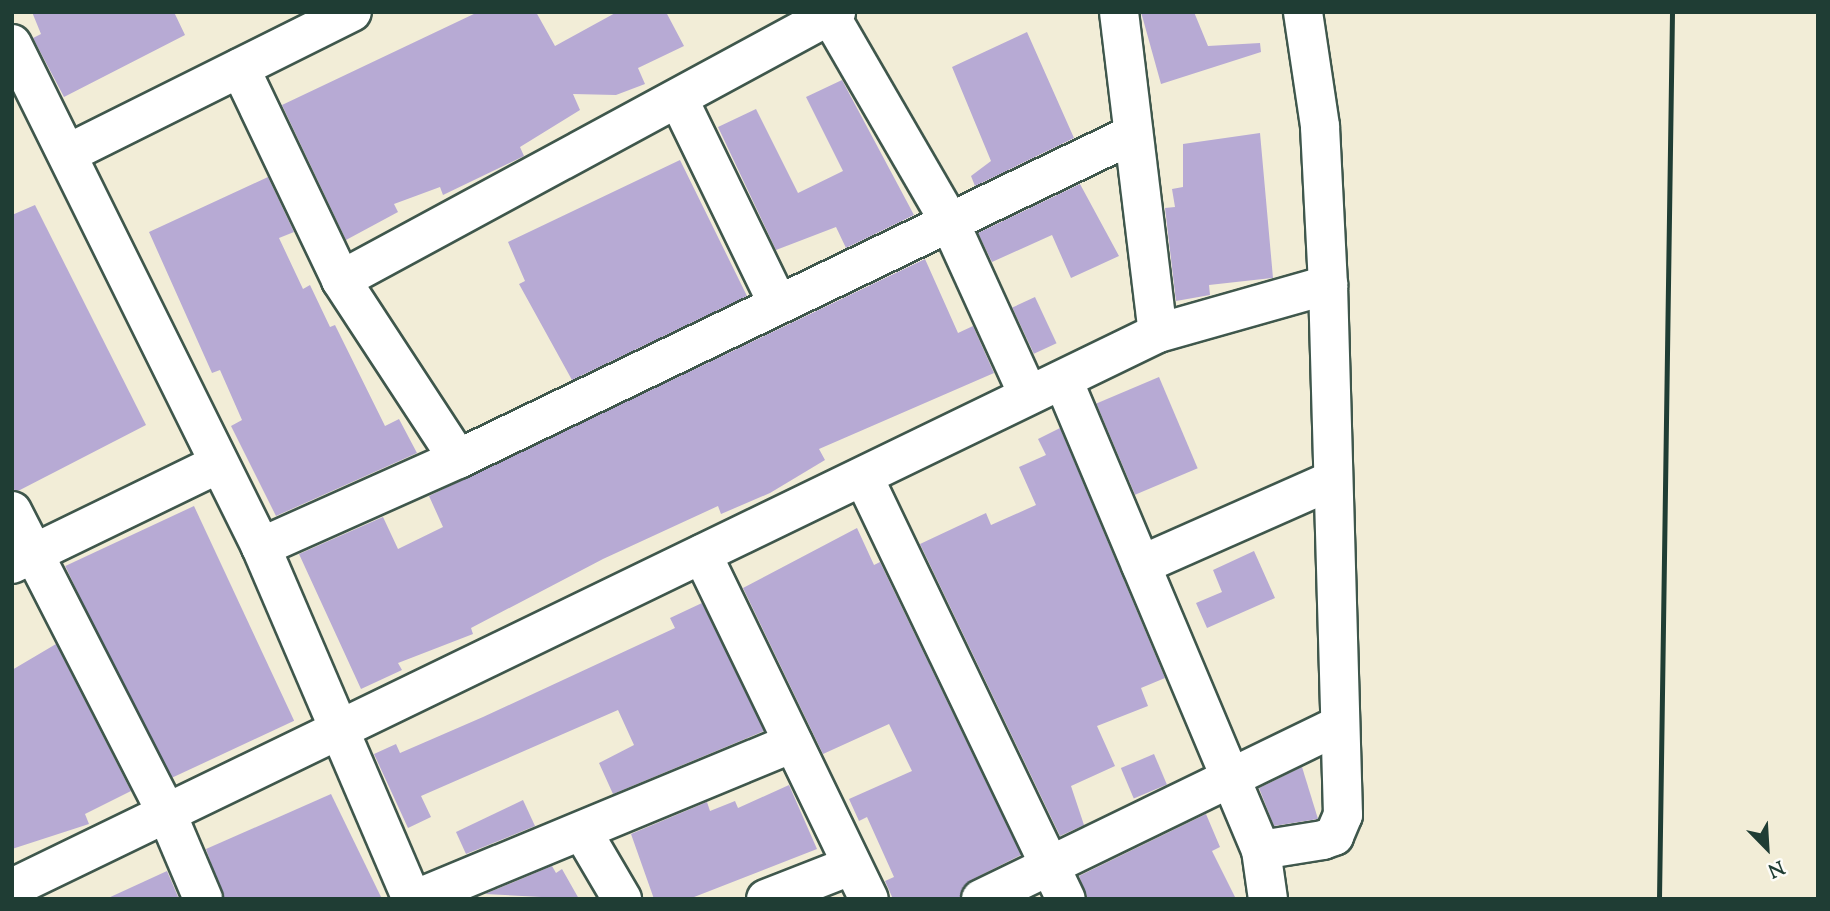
<!DOCTYPE html>
<style>
body{margin:0}
#map{position:relative;width:1830px;height:911px;overflow:hidden;background:#f2edd7;font-family:"Sorts Mill Goudy",serif}
div>[style]{position:absolute}
[style*='--x']{left:calc(var(--x)*1px);top:calc(var(--y)*1px);width:calc(var(--w)*1px);rotate:calc(var(--a)*1deg)}
.building>*{inset:0;background:#b7aad4;transform-origin:0 0}
.roads{filter:drop-shadow(2px 0 #3f574c) drop-shadow(-2px 0 #3f574c) drop-shadow(0 2px #3f574c) drop-shadow(0 -2px #3f574c)}
.minor>*{height:38px;margin:-19px;padding:0 19px;transform-origin:19px;border-radius:19px;background:#fff}
.rail>*{height:5px;margin:-2.5px;padding:0 2.5px;transform-origin:2.5px;border-radius:2.5px;background:#1f3d34}
span{translate:-50% -50%;white-space:nowrap;text-align:center;line-height:1.15;-webkit-text-stroke:7px #fdfcf7;paint-order:stroke}
.frame{position:absolute;inset:0;border:14px solid #1f3d34;pointer-events:none}
.north{position:absolute;left:1732px;top:813px;width:70px;height:70px;-webkit-text-stroke:5px #fdfcf7;paint-order:stroke;rotate:156deg;font-size:19px;font-weight:700;line-height:28px;text-align:center;color:#1f3d34}
.north::after{content:'';display:block;margin:auto;width:24px;height:32px;background:#1f3d34;clip-path:polygon(50% 0,100% 100%,50% 72%,0 100%)}
</style>
<div id="map">
<div class="building">
<i style="clip-path:polygon(32px 12px,174px 12px,185px 35px,64px 97px,33px 38px,41px 34px)"></i>
<i style="clip-path:polygon(478px 12px,536px 12px,555px 46px,617px 12px,666px 12px,684px 46px,638px 68px,645px 84px,616px 95px,573px 94px,580px 110px,520px 147px,524px 156px,443px 195px,440px 187px,394px 204px,398px 212px,346px 240px,282px 105px)"></i>
<i style="clip-path:polygon(1141px 12px,1194px 12px,1208px 46px,1260px 43px,1261px 52px,1161px 84px)"></i>
<i style="clip-path:polygon(1027px 32px,1074px 138px,975px 186px,971px 176px,991px 161px,952px 67px)"></i>
<i style="clip-path:polygon(842px 80px,914px 215px,846px 248px,836px 227px,776px 250px,718px 127px,756px 109px,798px 193px,843px 171px,806px 97px)"></i>
<i style="clip-path:polygon(1260px 133px,1273px 278px,1209px 285px,1210px 295px,1176px 301px,1165px 208px,1175px 207px,1172px 189px,1183px 187px,1183px 144px)"></i>
<i style="clip-path:polygon(680px 160px,747px 296px,572px 380px,519px 284px,525px 281px,508px 242px)"></i>
<i style="clip-path:polygon(268px 177px,294px 232px,279px 238px,303px 289px,310px 285px,330px 327px,335px 325px,385px 426px,399px 419px,417px 453px,276px 516px,231px 426px,242px 420px,220px 370px,212px 373px,149px 232px)"></i>
<i style="clip-path:polygon(1080px 184px,1119px 256px,1071px 278px,1052px 235px,992px 262px,978px 233px)"></i>
<i style="clip-path:polygon(35px 205px,146px 425px,18px 491px,12px 489px,12px 215px)"></i>
<i style="clip-path:polygon(925px 259px,958px 333px,973px 326px,994px 373px,819px 449px,825px 460px,770px 493px,721px 514px,718px 506px,603px 559px,471px 628px,473px 634px,398px 663px,402px 670px,361px 689px,299px 554px,383px 517px,398px 549px,443px 527px,429px 496px)"></i>
<i style="left:1035px;top:297px;width:51px;height:25px;rotate:65deg"></i>
<i style="left:1159px;top:377px;width:99px;height:68px;rotate:67deg"></i>
<i style="clip-path:polygon(1060px 428px,1165px 678px,1141px 688px,1148px 706px,1097px 726px,1115px 766px,1071px 786px,1084px 825px,1060px 836px,920px 544px,986px 513px,991px 525px,1036px 505px,1019px 467px,1046px 455px,1038px 439px)"></i>
<i style="left:194px;top:506px;width:237px;height:142px;rotate:65deg"></i>
<i style="clip-path:polygon(857px 528px,874px 565px,880px 562px,1021px 855px,971px 880px,959px 899px,893px 899px,885px 881px,894px 877px,867px 817px,859px 821px,849px 799px,912px 771px,889px 724px,823px 754px,743px 588px)"></i>
<i style="clip-path:polygon(1254px 551px,1275px 598px,1207px 628px,1196px 603px,1222px 592px,1213px 570px)"></i>
<i style="clip-path:polygon(702px 603px,764px 731px,613px 794px,599px 763px,634px 745px,618px 710px,421px 796px,431px 817px,408px 828px,374px 754px,396px 744px,400px 753px,483px 717px,675px 628px,670px 618px)"></i>
<i style="clip-path:polygon(56px 644px,131px 791px,85px 814px,89px 824px,12px 849px,12px 670px)"></i>
<i style="left:1154px;top:754px;width:33px;height:36px;rotate:67deg"></i>
<i style="clip-path:polygon(1302px 767px,1318px 819px,1274px 826px,1259px 788px)"></i>
<i style="clip-path:polygon(789px 785px,817px 849px,689px 899px,654px 899px,631px 834px,707px 802px,710px 811px,735px 801px,738px 808px)"></i>
<i style="clip-path:polygon(331px 794px,382px 899px,224px 899px,206px 849px)"></i>
<i style="clip-path:polygon(523px 800px,535px 826px,466px 854px,456px 832px)"></i>
<i style="clip-path:polygon(1206px 814px,1220px 847px,1212px 851px,1236px 899px,1088px 899px,1079px 876px)"></i>
<i style="clip-path:polygon(552px 866px,556px 873px,562px 869px,579px 899px,485px 894px)"></i>
<i style="clip-path:polygon(167px 871px,179px 899px,106px 899px)"></i>
</div>
<div class="roads">
<div class="minor">
<i style="--x:828;--y:12;--w:241;--a:59.9"></i>
<i style="--x:949;--y:221;--w:190;--a:65.5"></i>
<i style="--x:1119;--y:12;--w:323;--a:83.1"></i>
<i style="--x:12;--y:44;--w:561;--a:63.66"></i>
<i style="--x:261;--y:547;--w:383;--a:66.8"></i>
<i style="--x:240;--y:68;--w:235;--a:64.5"></i>
<i style="--x:341;--y:280;--w:214;--a:56.8"></i>
<i style="--x:679;--y:100;--w:227;--a:64.1"></i>
<i style="--x:69;--y:153;--w:316;--a:-26.5"></i>
<i style="--x:341;--y:280;--w:563;--a:-28.43"></i>
<i style="--x:1063;--y:380;--w:510;--a:67.16"></i>
<i style="--x:1261;--y:850;--w:49;--a:81.9"></i>
<i style="--x:864;--y:478;--w:467;--a:64.4"></i>
<i style="--x:12;--y:511;--w:340;--a:62.9"></i>
<i style="--x:167;--y:814;--w:92;--a:67"></i>
<i style="--x:261;--y:547;--w:216;--a:-24.1"></i>
<i style="--x:458;--y:459;--w:745;--a:-25.7"></i>
<i style="--x:702;--y:554;--w:383;--a:64.2"></i>
<i style="--x:12;--y:564;--w:227;--a:-25.9"></i>
<i style="--x:1141;--y:565;--w:208;--a:-23.9"></i>
<i style="--x:582;--y:831;--w:79;--a:59.5"></i>
<i style="--x:1261;--y:850;--w:63;--a:-9.2"></i>
<i style="--x:1323;--y:840;--w:12;--a:-20"></i>
<i style="--x:1334;--y:836;--w:23;--a:-67"></i>
<i style="--x:1343;--y:815;--w:530;--a:-91.62"></i>
<i style="--x:1328;--y:285;--w:159;--a:-92.9"></i>
<i style="--x:1320;--y:126;--w:115;--a:-98.5"></i>
<i style="--x:12;--y:888;--w:1273;--a:-25.84"></i>
<i style="--x:1158;--y:333;--w:177;--a:-15.8"></i>
<i style="--x:416;--y:899;--w:408;--a:-22.5"></i>
<i style="--x:766;--y:899;--w:90;--a:-21.4"></i>
<i style="--x:981;--y:899;--w:396;--a:-25.9"></i>
</div>
</div>
<div class="rail">
<i style="--x:1659;--y:899;--w:887;--a:-89.16"></i>
</div>
<div class="frame"></div>
<div class="north">N</div>
</div>
